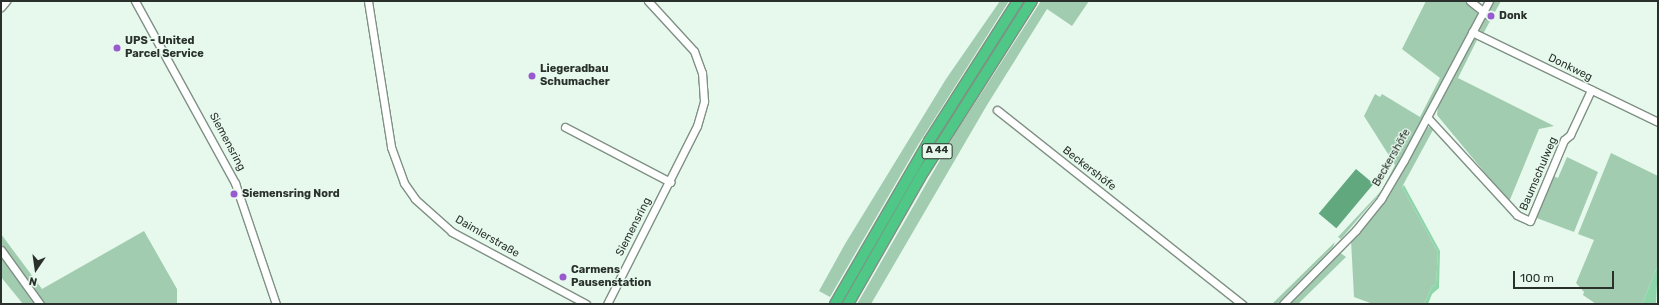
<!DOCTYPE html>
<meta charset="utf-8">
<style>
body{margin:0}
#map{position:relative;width:1659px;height:305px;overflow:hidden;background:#e6f9ec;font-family:Rubik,sans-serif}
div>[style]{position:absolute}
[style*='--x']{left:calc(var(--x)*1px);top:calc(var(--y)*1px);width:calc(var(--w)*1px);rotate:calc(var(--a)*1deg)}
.green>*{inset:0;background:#a1ccb0}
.forest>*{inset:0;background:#8ed5a9}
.water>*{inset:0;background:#62a87f;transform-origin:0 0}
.roads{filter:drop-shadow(1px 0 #7f9084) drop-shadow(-1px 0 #7f9084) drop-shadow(0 1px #7f9084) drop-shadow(0 -1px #7f9084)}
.minor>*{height:7px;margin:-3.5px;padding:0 3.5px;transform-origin:3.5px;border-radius:3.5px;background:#fff}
.highway>*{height:10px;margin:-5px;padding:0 5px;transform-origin:5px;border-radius:5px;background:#4fc786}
.dots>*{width:11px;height:11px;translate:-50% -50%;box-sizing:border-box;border:2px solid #e6f9ec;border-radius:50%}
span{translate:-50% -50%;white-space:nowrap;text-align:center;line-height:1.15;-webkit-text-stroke:3px #e6f9ec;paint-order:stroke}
.shield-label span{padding:1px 3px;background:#e6f9ec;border:1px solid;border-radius:3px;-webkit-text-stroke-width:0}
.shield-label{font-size:10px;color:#2a312c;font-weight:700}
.poi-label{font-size:11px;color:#2a312c;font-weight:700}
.left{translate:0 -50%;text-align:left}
.street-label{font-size:11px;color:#2a312c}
.frame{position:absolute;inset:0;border:2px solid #2a312c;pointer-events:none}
.north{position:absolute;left:16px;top:249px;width:40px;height:40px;-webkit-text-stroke:3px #e6f9ec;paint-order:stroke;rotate:193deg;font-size:11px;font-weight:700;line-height:16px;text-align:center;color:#2a312c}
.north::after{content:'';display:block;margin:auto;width:14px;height:18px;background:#2a312c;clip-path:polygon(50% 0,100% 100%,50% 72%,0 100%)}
.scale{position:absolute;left:1513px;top:271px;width:101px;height:18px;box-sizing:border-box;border:2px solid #2a312c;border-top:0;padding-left:5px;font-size:12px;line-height:14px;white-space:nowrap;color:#2a312c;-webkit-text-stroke:3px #e6f9ec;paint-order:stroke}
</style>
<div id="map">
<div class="green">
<i style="clip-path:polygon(1000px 1px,1009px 1px,918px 145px,830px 297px,819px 291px,845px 244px,946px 79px)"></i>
<i style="clip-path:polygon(1041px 1px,1089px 1px,1072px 26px,1047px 9px,987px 105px,871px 304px,857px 304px,955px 134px)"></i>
<i style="clip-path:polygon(1426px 1px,1466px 1px,1478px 14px,1399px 165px,1382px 191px,1341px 239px,1338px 237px,1382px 190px,1395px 165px,1364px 116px,1375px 94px,1380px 97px,1382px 94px,1420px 117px,1440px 78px,1402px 49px)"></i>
<i style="clip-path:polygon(1494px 1px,1501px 1px,1483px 34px,1479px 29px)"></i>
<i style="clip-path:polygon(1478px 38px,1458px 78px,1554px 126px,1539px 129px,1509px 202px,1437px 115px,1438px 107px,1473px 39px)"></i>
<i style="clip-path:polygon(1428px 127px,1434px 128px,1402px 187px,1438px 252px,1436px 284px,1432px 287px,1424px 304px,1373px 304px,1354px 297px,1351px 240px,1383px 202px)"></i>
<i style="clip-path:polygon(1611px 153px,1658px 176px,1658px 265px,1642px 304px,1596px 304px,1583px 295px,1584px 292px,1576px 283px,1594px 240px,1578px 234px)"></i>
<i style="clip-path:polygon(1567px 157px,1598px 172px,1574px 232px,1534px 217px,1551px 175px,1558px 178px)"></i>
<i style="clip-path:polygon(144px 231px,177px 289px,177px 304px,44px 304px,1px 243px,1px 234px,42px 289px)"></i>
<i style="clip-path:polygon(1335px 242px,1333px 247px,1277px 304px,1272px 304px)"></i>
<i style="clip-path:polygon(1339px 252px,1346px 257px,1298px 304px,1287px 304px)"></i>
<i style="clip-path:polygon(1px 256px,16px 275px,36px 304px,23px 304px,1px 277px)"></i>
</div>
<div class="forest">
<i style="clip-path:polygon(1404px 185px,1440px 251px,1439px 288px,1432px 294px,1428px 304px,1424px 304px,1432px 287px,1436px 284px,1438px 252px,1402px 187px)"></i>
<i style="clip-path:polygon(1658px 265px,1656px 304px,1642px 304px)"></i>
</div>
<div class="water">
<i style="left:1356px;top:169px;width:23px;height:58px;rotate:40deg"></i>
</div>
<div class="roads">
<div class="minor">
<i style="--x:135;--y:1;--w:208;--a:61.2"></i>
<i style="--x:235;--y:183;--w:128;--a:71.3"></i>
<i style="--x:368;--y:1;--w:148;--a:81"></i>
<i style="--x:391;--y:147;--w:38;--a:70"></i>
<i style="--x:404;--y:183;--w:19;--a:55"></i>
<i style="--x:415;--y:199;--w:50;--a:41.7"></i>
<i style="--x:452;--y:232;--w:152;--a:28.2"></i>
<i style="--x:1470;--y:1;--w:23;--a:38"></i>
<i style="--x:1;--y:7;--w:8;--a:-50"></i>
<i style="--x:1472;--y:32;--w:207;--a:25.8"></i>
<i style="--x:997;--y:110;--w:313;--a:38.4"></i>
<i style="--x:1427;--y:117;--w:133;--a:47.4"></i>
<i style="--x:1517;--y:215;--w:14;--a:25"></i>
<i style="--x:1530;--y:221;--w:88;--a:-67.2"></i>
<i style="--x:1564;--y:140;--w:8;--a:-40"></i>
<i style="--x:1570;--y:135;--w:50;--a:-65"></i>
<i style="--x:565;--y:127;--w:119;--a:27.6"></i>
<i style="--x:1;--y:250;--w:67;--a:54.2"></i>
<i style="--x:607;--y:304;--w:199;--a:-63.2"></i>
<i style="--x:697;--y:126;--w:26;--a:-74"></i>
<i style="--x:704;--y:101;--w:28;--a:-94"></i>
<i style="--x:702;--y:73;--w:23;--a:-110"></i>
<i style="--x:694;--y:51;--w:68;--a:-132.6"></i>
<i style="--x:1283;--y:304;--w:104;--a:-45.4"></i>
<i style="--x:1356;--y:230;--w:40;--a:-51"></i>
<i style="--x:1381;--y:199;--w:45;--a:-59.5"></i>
<i style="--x:1404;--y:160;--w:180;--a:-61.9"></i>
</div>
<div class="highway">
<i style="--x:835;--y:304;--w:188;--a:-60"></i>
<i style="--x:929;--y:141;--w:166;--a:-57.6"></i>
<i style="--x:848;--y:304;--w:153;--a:-60.3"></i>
<i style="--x:924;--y:171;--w:201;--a:-57.6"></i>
</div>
</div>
<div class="dots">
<i style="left:1491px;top:16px;background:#9959cf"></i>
<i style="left:117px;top:48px;background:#9959cf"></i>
<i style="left:532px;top:76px;background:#9959cf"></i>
<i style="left:234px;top:194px;background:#9959cf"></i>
<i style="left:563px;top:277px;background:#9959cf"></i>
</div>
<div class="shield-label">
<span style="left:937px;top:151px">A 44</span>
</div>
<div class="poi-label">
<span class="left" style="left:1499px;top:16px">Donk</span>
<span class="left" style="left:125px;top:48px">UPS - United<br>Parcel Service</span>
<span class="left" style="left:540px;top:76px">Liegeradbau<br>Schumacher</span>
<span class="left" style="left:242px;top:194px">Siemensring Nord</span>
<span class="left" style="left:571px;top:277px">Carmens<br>Pausenstation</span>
</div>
<div class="street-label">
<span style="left:1570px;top:68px;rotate:26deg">Donkweg</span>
<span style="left:227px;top:142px;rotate:62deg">Siemensring</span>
<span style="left:1392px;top:158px;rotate:-60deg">Beckershöfe</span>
<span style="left:1089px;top:169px;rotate:38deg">Beckershöfe</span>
<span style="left:1539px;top:174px;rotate:-67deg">Baumschulweg</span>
<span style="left:634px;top:227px;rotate:-63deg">Siemensring</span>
<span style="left:487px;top:237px;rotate:30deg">Daimlerstraße</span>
</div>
<div class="frame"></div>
<div class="north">N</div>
<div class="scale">100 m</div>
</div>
